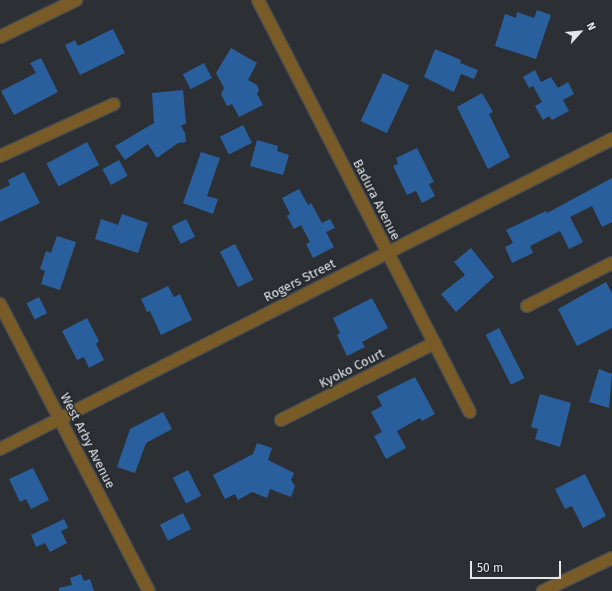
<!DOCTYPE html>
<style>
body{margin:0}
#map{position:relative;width:612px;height:591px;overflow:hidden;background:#2c3034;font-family:"Fira Sans",sans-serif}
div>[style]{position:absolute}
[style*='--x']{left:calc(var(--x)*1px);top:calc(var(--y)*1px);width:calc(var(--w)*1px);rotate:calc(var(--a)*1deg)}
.building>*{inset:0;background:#2a5f9d;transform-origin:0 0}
.roads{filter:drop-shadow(1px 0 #494d51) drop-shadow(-1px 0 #494d51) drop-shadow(0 1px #494d51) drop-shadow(0 -1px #494d51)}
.minor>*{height:12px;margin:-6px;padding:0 6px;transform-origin:6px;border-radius:6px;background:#785b27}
span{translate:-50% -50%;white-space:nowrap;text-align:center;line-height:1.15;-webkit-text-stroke:3px #22262a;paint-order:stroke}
.street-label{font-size:13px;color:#e4e6e9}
.north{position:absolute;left:560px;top:12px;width:40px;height:40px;-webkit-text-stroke:3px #22262a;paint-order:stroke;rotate:63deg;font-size:11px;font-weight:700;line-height:16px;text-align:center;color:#e4e6e9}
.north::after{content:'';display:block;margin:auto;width:14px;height:18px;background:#e4e6e9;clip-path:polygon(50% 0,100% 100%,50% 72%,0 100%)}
.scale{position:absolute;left:470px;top:561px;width:91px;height:18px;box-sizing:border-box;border:2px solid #e4e6e9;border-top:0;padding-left:5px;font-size:12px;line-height:14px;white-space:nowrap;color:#e4e6e9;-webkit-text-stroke:3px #22262a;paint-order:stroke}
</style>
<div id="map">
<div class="building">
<i style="clip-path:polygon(537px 10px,551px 15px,536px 59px,495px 46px,505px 14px,516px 18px,517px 12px,534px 18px)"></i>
<i style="clip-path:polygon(113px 29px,125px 53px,80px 75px,65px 45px,75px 40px,78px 46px)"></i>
<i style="clip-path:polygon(231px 48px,257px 63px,248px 80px,257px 85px,259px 90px,257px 94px,263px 105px,239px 117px,232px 104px,227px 106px,221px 94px,224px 88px,216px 73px)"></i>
<i style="clip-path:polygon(435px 49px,461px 60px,460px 63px,478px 70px,474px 79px,461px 74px,454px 92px,424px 77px)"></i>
<i style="clip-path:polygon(41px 58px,58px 92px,14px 115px,1px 91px,36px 73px,30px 63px)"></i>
<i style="left:204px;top:63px;width:17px;height:24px;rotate:62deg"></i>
<i style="clip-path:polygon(535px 70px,541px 82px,551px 77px,558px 88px,568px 82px,574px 94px,563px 100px,569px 111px,552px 120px,549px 116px,543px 120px,535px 106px,542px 102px,533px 86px,529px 88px,523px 77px)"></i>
<i style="left:383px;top:73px;width:29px;height:53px;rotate:25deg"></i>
<i style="clip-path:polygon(183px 90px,186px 123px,181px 126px,185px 133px,186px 142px,178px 143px,157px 158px,148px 144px,125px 160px,115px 146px,154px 123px,152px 93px)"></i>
<i style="clip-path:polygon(482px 93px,493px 112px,489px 114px,510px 157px,488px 169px,457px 107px)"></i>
<i style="left:243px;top:125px;width:20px;height:26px;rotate:63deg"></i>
<i style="clip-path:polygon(257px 140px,278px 146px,277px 151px,289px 155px,283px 175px,250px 166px)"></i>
<i style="left:87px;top:142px;width:26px;height:46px;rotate:62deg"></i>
<i style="clip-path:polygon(417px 148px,434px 182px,429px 184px,435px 196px,422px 203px,416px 191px,407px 195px,393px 166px,398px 164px,396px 158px)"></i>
<i style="clip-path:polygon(201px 152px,220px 158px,207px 196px,218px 199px,213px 214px,183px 203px)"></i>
<i style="left:119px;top:160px;width:18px;height:19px;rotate:61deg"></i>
<i style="clip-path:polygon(24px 172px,40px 203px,0 222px,0 190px,10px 185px,8px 180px)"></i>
<i style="clip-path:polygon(612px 178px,612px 222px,602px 227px,592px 206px,570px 217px,583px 242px,569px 249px,560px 231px,530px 246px,533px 253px,512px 263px,505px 247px,513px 243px,506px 230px,546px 211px,547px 213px)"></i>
<i style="clip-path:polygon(299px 189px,308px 205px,311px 203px,322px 223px,330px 219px,335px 228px,326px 232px,334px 247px,313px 258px,306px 244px,310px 242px,301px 225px,294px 229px,287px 216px,290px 214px,282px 198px)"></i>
<i style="clip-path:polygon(122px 214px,148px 223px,138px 253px,95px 239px,101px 219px,118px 225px)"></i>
<i style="left:186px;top:219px;width:20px;height:16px;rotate:63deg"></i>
<i style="clip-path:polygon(57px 236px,76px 242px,60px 290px,41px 284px,45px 271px,40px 269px,46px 251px,51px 253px)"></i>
<i style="left:235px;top:244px;width:40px;height:17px;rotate:63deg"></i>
<i style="clip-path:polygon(471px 248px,494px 277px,456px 312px,441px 294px,465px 275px,454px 262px)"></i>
<i style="clip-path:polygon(606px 282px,612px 293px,612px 328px,577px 346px,558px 309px)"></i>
<i style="clip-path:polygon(168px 286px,174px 297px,180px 294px,192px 320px,161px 335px,150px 311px,147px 312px,141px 299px)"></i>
<i style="left:39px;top:297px;width:18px;height:14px;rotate:63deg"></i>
<i style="clip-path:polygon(372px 298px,388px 328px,362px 342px,365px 347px,347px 356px,337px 335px,340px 333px,333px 318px)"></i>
<i style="clip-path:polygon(87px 318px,99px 341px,96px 344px,104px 360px,89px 368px,84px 357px,77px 360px,62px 331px)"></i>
<i style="left:499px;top:328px;width:56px;height:15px;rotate:63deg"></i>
<i style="clip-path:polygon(599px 369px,612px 374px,609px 408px,589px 402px)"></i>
<i style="clip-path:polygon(415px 377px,435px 414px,422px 421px,420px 418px,397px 431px,406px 448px,386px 459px,374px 436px,382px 432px,371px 412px,382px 406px,377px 396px)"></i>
<i style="clip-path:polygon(540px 394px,571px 403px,560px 447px,535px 439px,538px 429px,531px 427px)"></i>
<i style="clip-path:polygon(163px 412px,172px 429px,146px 443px,135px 473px,117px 467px,130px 429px)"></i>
<i style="clip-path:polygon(257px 443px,272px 448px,268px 460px,294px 473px,291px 480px,295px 486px,291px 497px,270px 489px,267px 498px,252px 492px,238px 500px,235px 494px,225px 499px,213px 475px,253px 454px)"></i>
<i style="clip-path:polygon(33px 468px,49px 500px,31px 509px,26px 499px,20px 502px,9px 479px)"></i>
<i style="left:188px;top:470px;width:29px;height:17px;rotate:63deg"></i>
<i style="clip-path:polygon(585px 474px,606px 516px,583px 528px,572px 506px,565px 509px,555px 489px)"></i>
<i style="left:183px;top:513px;width:18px;height:26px;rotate:63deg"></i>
<i style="clip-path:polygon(64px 519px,68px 528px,61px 531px,67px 543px,50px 552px,45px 543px,36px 547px,31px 535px)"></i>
<i style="clip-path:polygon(81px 574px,84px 581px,90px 579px,94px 591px,59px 591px,59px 588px,72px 585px,70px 578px)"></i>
</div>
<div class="roads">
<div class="minor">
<i style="--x:258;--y:0;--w:463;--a:62.8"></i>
<i style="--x:0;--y:37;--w:85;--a:-26"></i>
<i style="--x:0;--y:156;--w:125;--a:-24.5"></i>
<i style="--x:0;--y:304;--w:323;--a:62.6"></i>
<i style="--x:527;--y:306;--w:95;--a:-26.8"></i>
<i style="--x:281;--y:420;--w:172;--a:-26.6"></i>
<i style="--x:0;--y:449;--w:686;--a:-26.86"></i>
<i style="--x:543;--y:591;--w:76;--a:-25.6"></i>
</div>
</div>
<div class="street-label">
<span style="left:376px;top:200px;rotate:63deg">Badura Avenue</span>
<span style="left:300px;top:281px;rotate:-27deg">Rogers Street</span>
<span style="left:352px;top:369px;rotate:-27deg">Kyoko Court</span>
<span style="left:87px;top:441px;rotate:63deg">West Arby Avenue</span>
</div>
<div class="north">N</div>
<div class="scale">50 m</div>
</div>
